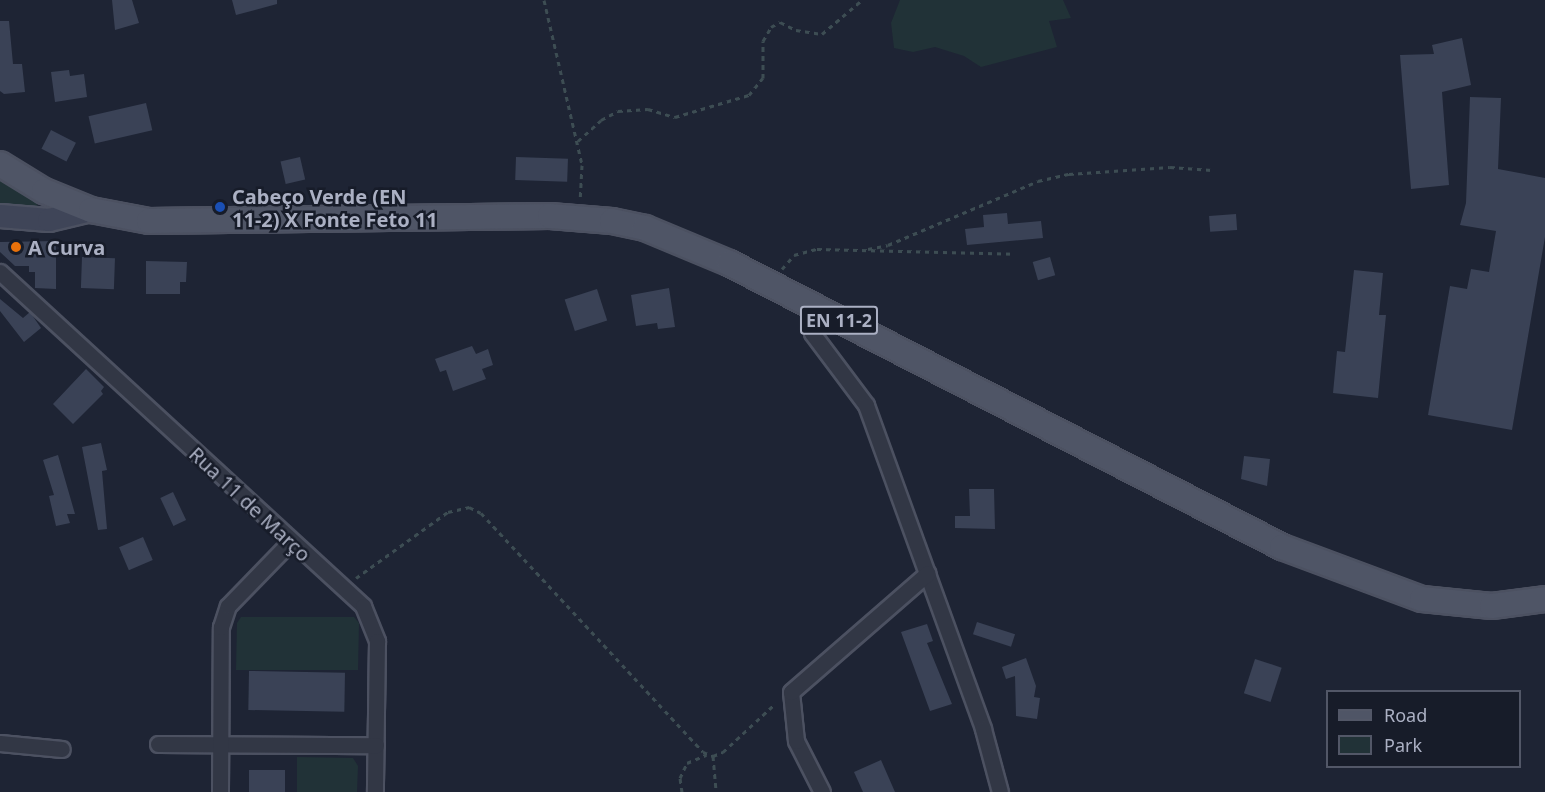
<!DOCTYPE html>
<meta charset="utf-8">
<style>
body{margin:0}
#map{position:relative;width:1545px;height:792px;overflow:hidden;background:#1e2434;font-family:"Noto Sans",sans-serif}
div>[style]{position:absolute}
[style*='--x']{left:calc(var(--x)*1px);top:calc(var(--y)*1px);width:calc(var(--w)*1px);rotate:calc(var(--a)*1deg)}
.green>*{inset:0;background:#213237}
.building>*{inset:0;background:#3a4256;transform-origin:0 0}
.path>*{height:3px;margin-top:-1.5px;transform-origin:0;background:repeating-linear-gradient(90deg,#3d4d53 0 4.5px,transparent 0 9px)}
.roads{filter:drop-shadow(2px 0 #4c5161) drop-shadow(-2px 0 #4c5161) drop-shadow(0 2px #4c5161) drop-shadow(0 -2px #4c5161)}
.street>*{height:15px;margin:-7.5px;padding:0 7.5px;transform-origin:7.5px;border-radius:7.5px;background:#323745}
.secondary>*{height:22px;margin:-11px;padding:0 11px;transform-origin:11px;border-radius:11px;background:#3f4558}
.primary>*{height:24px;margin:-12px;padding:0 12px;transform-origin:12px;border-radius:12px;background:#4f5566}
.dots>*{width:16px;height:16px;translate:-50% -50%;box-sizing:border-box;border:3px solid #171c29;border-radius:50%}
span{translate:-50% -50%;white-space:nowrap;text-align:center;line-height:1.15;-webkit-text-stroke:5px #171c29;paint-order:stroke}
.shield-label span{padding:2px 4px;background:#171c29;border:2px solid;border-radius:4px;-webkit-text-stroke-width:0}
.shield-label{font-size:18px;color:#abb0c3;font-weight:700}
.poi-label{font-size:20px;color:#abb0c3;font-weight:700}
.left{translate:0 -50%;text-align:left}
.street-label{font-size:20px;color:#abb0c3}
.legend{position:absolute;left:1326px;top:690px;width:195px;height:78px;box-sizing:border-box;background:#171c29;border:2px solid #525767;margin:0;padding:8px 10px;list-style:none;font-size:18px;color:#abb0c3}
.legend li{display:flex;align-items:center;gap:12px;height:30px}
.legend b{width:30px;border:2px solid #525767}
</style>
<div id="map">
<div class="green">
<i style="clip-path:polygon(900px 0,1063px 0,1071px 18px,1049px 21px,1057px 47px,981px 67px,964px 56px,935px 47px,913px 52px,894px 48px,891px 23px)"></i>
<i style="clip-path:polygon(0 180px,36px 203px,39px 208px,0 209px)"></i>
<i style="clip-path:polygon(241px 617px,354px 617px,359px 623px,358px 670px,236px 670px,237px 623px)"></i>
<i style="clip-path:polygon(297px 757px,353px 758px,358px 766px,357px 792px,297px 792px)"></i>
</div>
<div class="building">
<i style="clip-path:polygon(112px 0,132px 0,139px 23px,115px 30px)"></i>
<i style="clip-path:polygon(232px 0,277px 0,277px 4px,236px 15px)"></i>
<i style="clip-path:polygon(0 21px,9px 21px,13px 64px,22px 64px,25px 92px,4px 94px,0 91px)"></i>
<i style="clip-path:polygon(1462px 38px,1471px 85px,1442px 92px,1449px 185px,1411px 189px,1400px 55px,1434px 54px,1432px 45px)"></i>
<i style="clip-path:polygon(69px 70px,70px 76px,84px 74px,87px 97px,55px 102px,51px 72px)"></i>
<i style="clip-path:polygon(1470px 97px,1501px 98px,1498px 169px,1545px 178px,1545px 237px,1512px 430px,1428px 415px,1450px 286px,1467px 289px,1471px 269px,1489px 272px,1496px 231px,1460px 225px,1466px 203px)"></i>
<i style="left:146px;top:103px;width:28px;height:59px;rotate:77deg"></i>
<i style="left:51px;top:130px;width:28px;height:21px;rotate:27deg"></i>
<i style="left:300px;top:157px;width:23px;height:20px;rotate:77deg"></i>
<i style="left:516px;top:157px;width:52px;height:23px;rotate:2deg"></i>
<i style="clip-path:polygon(1007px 213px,1008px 224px,1041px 221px,1043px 238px,967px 245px,965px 229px,984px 227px,983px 215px)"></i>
<i style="left:1236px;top:214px;width:16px;height:27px;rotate:86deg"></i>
<i style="clip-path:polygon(56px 241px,56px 289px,35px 288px,35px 272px,29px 272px,29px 266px,15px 266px,0 252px,0 242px)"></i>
<i style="left:82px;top:257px;width:33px;height:31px;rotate:2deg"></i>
<i style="left:1050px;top:257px;width:19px;height:18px;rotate:74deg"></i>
<i style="clip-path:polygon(146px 261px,187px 262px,186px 282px,180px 282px,180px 294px,146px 294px)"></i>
<i style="clip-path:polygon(1354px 270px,1383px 273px,1379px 315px,1386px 315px,1378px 398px,1333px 393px,1337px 351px,1345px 352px)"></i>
<i style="clip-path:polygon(669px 288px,675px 327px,658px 329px,657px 323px,636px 326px,631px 295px)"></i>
<i style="left:597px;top:289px;width:33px;height:34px;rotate:72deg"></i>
<i style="clip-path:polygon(0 299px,23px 318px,30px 312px,41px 328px,24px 342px,0 311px)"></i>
<i style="clip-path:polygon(472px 346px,476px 354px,488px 349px,493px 365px,482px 369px,486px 379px,453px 391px,446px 370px,440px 372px,435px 359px)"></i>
<i style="clip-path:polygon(86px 369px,104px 387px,101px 391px,103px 394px,73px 424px,53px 404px)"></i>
<i style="clip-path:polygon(101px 443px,107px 470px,102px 471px,107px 529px,98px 530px,82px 447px)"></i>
<i style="clip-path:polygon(58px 455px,75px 514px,67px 514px,70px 523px,56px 526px,49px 496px,54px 495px,43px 460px)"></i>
<i style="clip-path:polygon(1244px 456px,1270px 459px,1267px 486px,1241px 479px)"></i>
<i style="clip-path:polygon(969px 489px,994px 489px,995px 529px,955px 528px,955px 516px,970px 516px)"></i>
<i style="left:173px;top:492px;width:31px;height:14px;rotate:65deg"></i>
<i style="left:143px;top:537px;width:25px;height:26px;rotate:67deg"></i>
<i style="left:977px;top:622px;width:40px;height:13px;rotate:18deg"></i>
<i style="clip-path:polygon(927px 624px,933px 641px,927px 643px,952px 704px,930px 711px,901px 632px)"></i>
<i style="clip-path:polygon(1026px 658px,1036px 686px,1034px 697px,1040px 698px,1037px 719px,1016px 716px,1015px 676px,1006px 679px,1002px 667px)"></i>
<i style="left:1255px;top:659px;width:28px;height:36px;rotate:18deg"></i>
<i style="left:249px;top:671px;width:96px;height:39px;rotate:1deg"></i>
<i style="clip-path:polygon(881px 760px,895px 792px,863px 792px,854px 772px)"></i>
<i style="left:249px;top:770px;width:36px;height:22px"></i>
</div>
<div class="path">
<i style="--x:544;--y:0;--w:169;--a:77"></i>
<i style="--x:582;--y:165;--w:34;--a:93"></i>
<i style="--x:578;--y:141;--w:31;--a:-42"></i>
<i style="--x:601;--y:120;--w:19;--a:-28"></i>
<i style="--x:618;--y:111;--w:30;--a:-4"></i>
<i style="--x:648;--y:109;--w:28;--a:17"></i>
<i style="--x:675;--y:117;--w:77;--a:-16.6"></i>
<i style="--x:749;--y:95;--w:22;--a:-51"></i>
<i style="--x:763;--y:78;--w:37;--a:-90"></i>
<i style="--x:763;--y:41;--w:16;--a:-60"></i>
<i style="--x:771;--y:27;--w:10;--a:-29"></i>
<i style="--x:780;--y:22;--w:18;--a:27"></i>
<i style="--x:796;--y:30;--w:26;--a:9"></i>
<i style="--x:822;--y:34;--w:52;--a:-40.4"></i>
<i style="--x:868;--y:249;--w:20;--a:-11"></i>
<i style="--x:888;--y:245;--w:163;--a:-23.1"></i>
<i style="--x:1038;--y:181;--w:32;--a:-13"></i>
<i style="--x:1069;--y:174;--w:101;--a:-4"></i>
<i style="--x:1170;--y:167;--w:42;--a:4.1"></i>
<i style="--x:782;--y:269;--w:18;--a:-49"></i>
<i style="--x:794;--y:255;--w:24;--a:-15"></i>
<i style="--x:817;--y:249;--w:198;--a:1.4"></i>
<i style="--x:356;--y:578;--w:113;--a:-35.7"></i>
<i style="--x:448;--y:512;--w:22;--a:-13"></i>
<i style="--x:469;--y:507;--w:13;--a:27"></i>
<i style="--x:481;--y:513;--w:326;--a:47.1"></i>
<i style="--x:703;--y:752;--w:11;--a:22"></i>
<i style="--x:713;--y:756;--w:11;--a:-22"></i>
<i style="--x:723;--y:752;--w:72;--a:-42.8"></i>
<i style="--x:713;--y:756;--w:36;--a:85"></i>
<i style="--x:682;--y:792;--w:14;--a:-98"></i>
<i style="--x:680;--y:778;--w:17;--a:-65"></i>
<i style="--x:687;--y:763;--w:21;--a:-23"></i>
</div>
<div class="roads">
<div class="street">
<i style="--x:0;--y:272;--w:493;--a:42.6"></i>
<i style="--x:363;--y:606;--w:38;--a:68"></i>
<i style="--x:377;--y:641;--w:151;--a:90.8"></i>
<i style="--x:812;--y:307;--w:26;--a:90"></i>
<i style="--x:812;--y:333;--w:90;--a:53.1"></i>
<i style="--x:866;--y:405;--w:344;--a:70.1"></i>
<i style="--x:983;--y:729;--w:65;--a:74.9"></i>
<i style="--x:0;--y:743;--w:62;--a:5.5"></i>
<i style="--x:158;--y:744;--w:218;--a:0.3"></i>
<i style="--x:220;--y:792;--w:165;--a:-89.7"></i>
<i style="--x:221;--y:627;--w:22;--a:-72"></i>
<i style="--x:228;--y:606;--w:89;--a:-45.9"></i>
<i style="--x:822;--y:792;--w:57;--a:-117"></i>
<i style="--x:796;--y:741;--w:49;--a:-95.8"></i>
<i style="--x:791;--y:692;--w:181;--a:-41"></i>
</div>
<div class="secondary">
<i style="--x:0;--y:216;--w:49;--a:4.7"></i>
<i style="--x:49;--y:220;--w:43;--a:-13.4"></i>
</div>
<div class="primary">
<i style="--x:0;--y:164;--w:52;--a:31.5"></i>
<i style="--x:44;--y:191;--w:51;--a:22"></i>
<i style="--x:91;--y:210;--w:59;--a:10.7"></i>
<i style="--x:149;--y:221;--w:401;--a:-0.7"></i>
<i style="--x:550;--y:216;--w:62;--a:4.6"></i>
<i style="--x:612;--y:221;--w:34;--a:12"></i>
<i style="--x:645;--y:228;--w:91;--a:22.6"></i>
<i style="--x:729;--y:263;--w:622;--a:27.18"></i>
<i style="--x:1282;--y:547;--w:149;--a:20.4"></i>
<i style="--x:1422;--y:599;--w:70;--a:5.7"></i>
<i style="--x:1492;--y:606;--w:53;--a:-7.5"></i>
</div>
</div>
<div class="dots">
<i style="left:220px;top:207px;background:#1a4fb4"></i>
<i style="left:16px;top:247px;background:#e8710a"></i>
</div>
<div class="shield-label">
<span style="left:839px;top:320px">EN 11-2</span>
</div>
<div class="poi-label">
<span class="left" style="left:232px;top:208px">Cabeço Verde (EN<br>11-2) X Fonte Feto 11</span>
<span class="left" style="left:28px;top:247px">A Curva</span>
</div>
<div class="street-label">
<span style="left:250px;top:504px;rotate:43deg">Rua 11 de Março</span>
</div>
<ul class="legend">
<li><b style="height:8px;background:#4f5566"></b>Road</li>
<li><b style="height:16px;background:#213237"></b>Park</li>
</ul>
</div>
